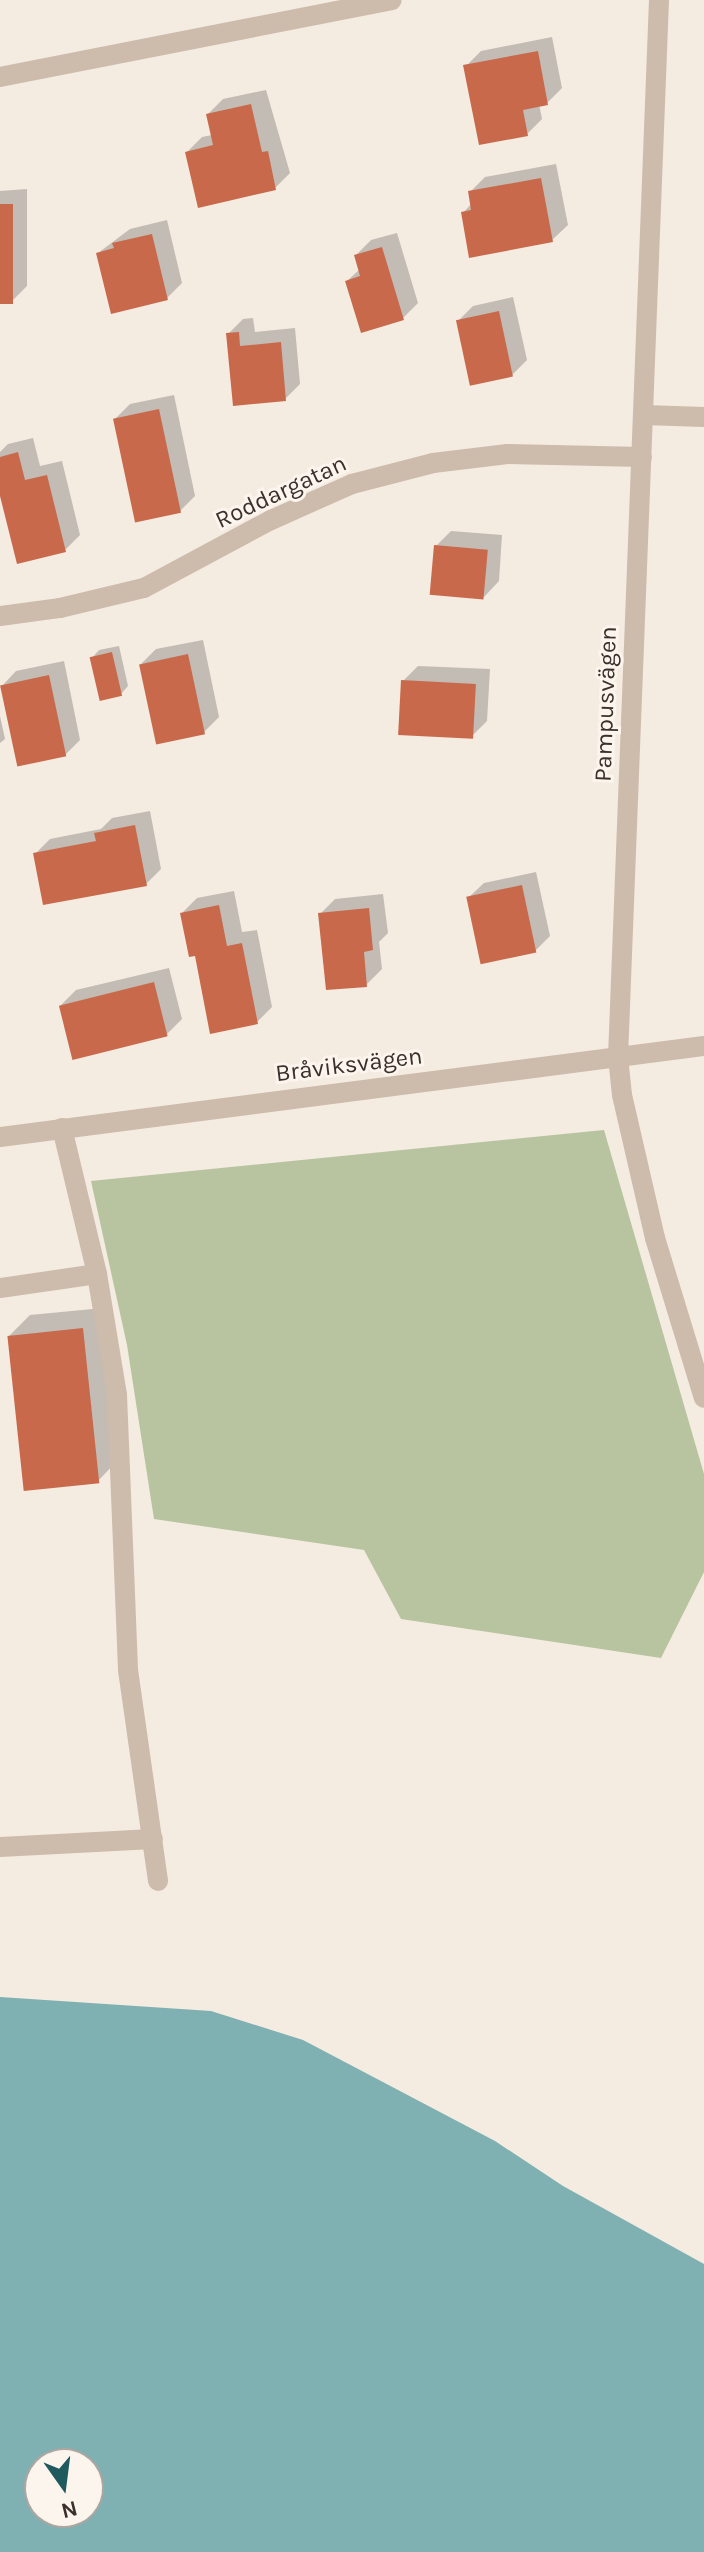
<!DOCTYPE html>
<meta charset="utf-8">
<style>
body{margin:0}
#map{position:relative;width:704px;height:2552px;overflow:hidden;background:#f4ebe1;font-family:Karla,sans-serif}
div>[style]{position:absolute}
[style*='--x']{left:calc(var(--x)*1px);top:calc(var(--y)*1px);width:calc(var(--w)*1px);rotate:calc(var(--a)*1deg)}
.green>*{inset:0;background:#b8c4a0}
.water>*{inset:0;background:#7fb0b2}
.shadow>*{inset:0;background:#0003}
.building>*{inset:0;background:#c8694b;transform-origin:0 0}
.minor>*{height:20px;margin:-10px;padding:0 10px;transform-origin:10px;border-radius:10px;background:#cdbbac}
span{translate:-50% -50%;white-space:nowrap;text-align:center;line-height:1.15;-webkit-text-stroke:6px #fbf5ee;paint-order:stroke}
.street-label{font-size:24px;color:#3b302b}
.north{position:absolute;left:24px;top:2448px;width:80px;height:80px;box-sizing:border-box;background:#fbf5ee;border:2px solid #aea6a0;border-radius:50%;rotate:166deg;font-size:22px;font-weight:700;line-height:32px;text-align:center;color:#3b302b}
.north::after{content:'';display:block;margin:auto;width:28px;height:36px;background:#1f5a5e;clip-path:polygon(50% 0,100% 100%,50% 72%,0 100%)}
</style>
<div id="map">
<div class="green">
<i style="clip-path:polygon(604px 1130px,704px 1474px,704px 1572px,661px 1658px,401px 1619px,364px 1550px,154px 1519px,127px 1345px,91px 1181px)"></i>
</div>
<div class="water">
<i style="clip-path:polygon(evenodd,0 1997px,211px 2011px,303px 2040px,495px 2141px,563px 2186px,704px 2264px,704px 2552px,0 2552px,0 1997px,40px 2464px,88px 2464px,88px 2512px,40px 2512px,40px 2464px)"></i>
</div>
<div class="shadow">
<i style="clip-path:polygon(552px 37px,562px 88px,547px 103px,539px 104px,542px 119px,527px 134px,466px 66px,481px 51px)"></i>
<i style="clip-path:polygon(266px 90px,290px 173px,275px 188px,187px 152px,202px 137px,212px 135px,208px 114px,223px 99px)"></i>
<i style="clip-path:polygon(556px 164px,568px 225px,552px 240px,463px 213px,472px 203px,470px 192px,485px 177px)"></i>
<i style="clip-path:polygon(27px 189px,27px 286px,11px 302px,0 302px,0 191px)"></i>
<i style="clip-path:polygon(167px 220px,182px 283px,167px 298px,98px 253px,130px 229px)"></i>
<i style="clip-path:polygon(397px 233px,418px 303px,403px 318px,347px 281px,360px 269px,356px 255px,371px 240px)"></i>
<i style="clip-path:polygon(513px 297px,527px 360px,512px 375px,458px 321px,473px 306px)"></i>
<i style="clip-path:polygon(253px 318px,255px 332px,295px 328px,300px 384px,285px 399px,228px 334px,243px 319px)"></i>
<i style="clip-path:polygon(174px 395px,195px 496px,180px 511px,115px 419px,130px 404px)"></i>
<i style="clip-path:polygon(33px 438px,40px 466px,62px 461px,80px 535px,65px 550px,0 488px,0 452px,8px 444px)"></i>
<i style="clip-path:polygon(451px 531px,502px 535px,499px 581px,484px 597px,436px 546px)"></i>
<i style="clip-path:polygon(203px 640px,219px 717px,204px 732px,141px 664px,156px 649px)"></i>
<i style="clip-path:polygon(119px 646px,128px 686px,121px 694px,92px 658px,99px 650px)"></i>
<i style="clip-path:polygon(64px 661px,80px 740px,65px 755px,1px 687px,16px 671px)"></i>
<i style="clip-path:polygon(418px 666px,490px 669px,487px 721px,472px 736px,403px 681px)"></i>
<i style="clip-path:polygon(0 716px,5px 739px,0 743px)"></i>
<i style="clip-path:polygon(150px 811px,161px 869px,146px 884px,35px 854px,50px 839px,101px 829px,112px 818px)"></i>
<i style="clip-path:polygon(536px 872px,550px 936px,535px 951px,468px 898px,484px 883px)"></i>
<i style="clip-path:polygon(234px 891px,242px 932px,257px 930px,272px 1007px,257px 1022px,197px 953px,182px 913px,197px 898px)"></i>
<i style="clip-path:polygon(383px 894px,388px 933px,379px 942px,382px 969px,366px 985px,320px 914px,335px 899px)"></i>
<i style="clip-path:polygon(169px 968px,182px 1019px,166px 1035px,61px 1005px,76px 990px)"></i>
<i style="clip-path:polygon(103px 1308px,118px 1460px,97px 1482px,9px 1336px,30px 1315px)"></i>
</div>
<div class="building">
<i style="clip-path:polygon(538px 51px,548px 105px,523px 110px,528px 136px,479px 145px,463px 65px)"></i>
<i style="clip-path:polygon(251px 104px,262px 152px,268px 151px,276px 190px,198px 208px,185px 152px,213px 145px,206px 114px)"></i>
<i style="clip-path:polygon(541px 178px,553px 242px,469px 258px,461px 212px,471px 210px,468px 191px)"></i>
<i style="left:0;top:204px;width:13px;height:100px"></i>
<i style="clip-path:polygon(152px 234px,168px 300px,111px 314px,96px 253px,114px 248px,112px 243px)"></i>
<i style="clip-path:polygon(382px 247px,404px 320px,361px 333px,345px 281px,360px 276px,354px 255px)"></i>
<i style="left:499px;top:311px;width:67px;height:44px;rotate:78deg"></i>
<i style="clip-path:polygon(239px 332px,240px 346px,281px 342px,286px 401px,233px 406px,226px 333px)"></i>
<i style="left:159px;top:409px;width:106px;height:47px;rotate:78deg"></i>
<i style="clip-path:polygon(18px 452px,25px 480px,47px 475px,66px 552px,17px 564px,0 496px,0 457px)"></i>
<i style="left:434px;top:545px;width:54px;height:50px;rotate:5deg"></i>
<i style="left:112px;top:652px;width:45px;height:23px;rotate:77deg"></i>
<i style="left:188px;top:654px;width:82px;height:50px;rotate:78deg"></i>
<i style="left:49px;top:675px;width:83px;height:50px;rotate:78deg"></i>
<i style="left:401px;top:680px;width:75px;height:55px;rotate:3deg"></i>
<i style="clip-path:polygon(135px 825px,147px 886px,43px 905px,33px 853px,96px 841px,94px 833px)"></i>
<i style="left:522px;top:885px;width:69px;height:57px;rotate:78deg"></i>
<i style="clip-path:polygon(219px 905px,227px 946px,242px 943px,258px 1024px,210px 1034px,195px 956px,189px 957px,180px 913px)"></i>
<i style="clip-path:polygon(369px 908px,373px 950px,364px 952px,367px 987px,326px 990px,318px 913px)"></i>
<i style="left:154px;top:982px;width:56px;height:98px;rotate:76deg"></i>
<i style="left:83px;top:1328px;width:156px;height:76px;rotate:84deg"></i>
</div>
<div class="minor">
<i style="--x:659;--y:0;--w:1058;--a:92.22"></i>
<i style="--x:618;--y:1057;--w:38;--a:84"></i>
<i style="--x:622;--y:1095;--w:147;--a:77"></i>
<i style="--x:655;--y:1238;--w:167;--a:73"></i>
<i style="--x:0;--y:77;--w:399;--a:-11.1"></i>
<i style="--x:644;--y:415;--w:60;--a:1.9"></i>
<i style="--x:0;--y:616;--w:61;--a:-7.6"></i>
<i style="--x:60;--y:608;--w:86;--a:-13.4"></i>
<i style="--x:144;--y:588;--w:144;--a:-28.2"></i>
<i style="--x:271;--y:520;--w:89;--a:-24"></i>
<i style="--x:352;--y:484;--w:84;--a:-14.5"></i>
<i style="--x:433;--y:463;--w:75;--a:-6.9"></i>
<i style="--x:507;--y:454;--w:135;--a:1.3"></i>
<i style="--x:62;--y:1128;--w:150;--a:76.5"></i>
<i style="--x:97;--y:1274;--w:123;--a:80.6"></i>
<i style="--x:117;--y:1395;--w:275;--a:87.7"></i>
<i style="--x:128;--y:1670;--w:213;--a:81.9"></i>
<i style="--x:0;--y:1137;--w:710;--a:-7.37"></i>
<i style="--x:0;--y:1288;--w:98;--a:-8.2"></i>
<i style="--x:0;--y:1847;--w:153;--a:-3"></i>
</div>
<div class="street-label">
<span style="left:281px;top:492px;rotate:-25deg">Roddargatan</span>
<span style="left:606px;top:704px;rotate:-88deg">Pampusvägen</span>
<span style="left:349px;top:1065px;rotate:-7deg">Bråviksvägen</span>
</div>
<div class="north">N</div>
</div>
